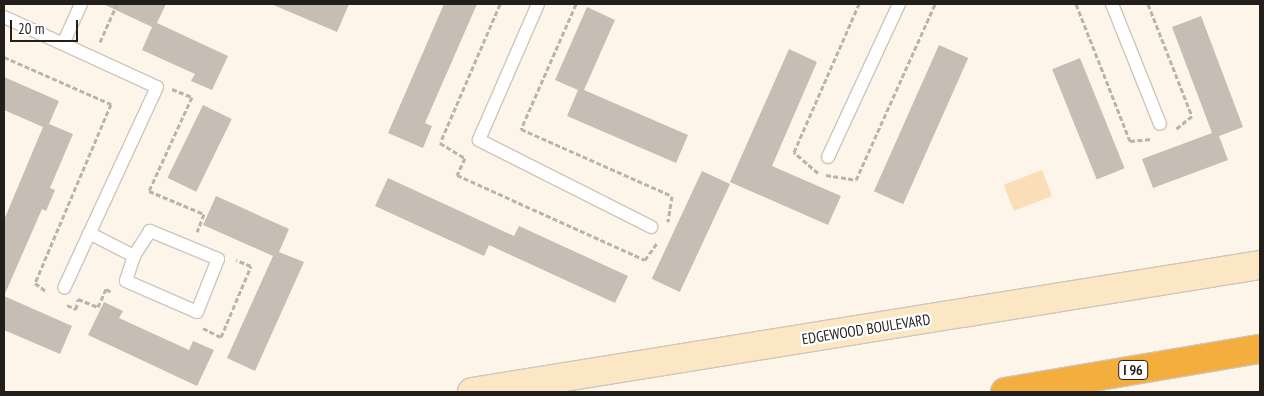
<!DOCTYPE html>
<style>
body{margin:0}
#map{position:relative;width:1264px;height:396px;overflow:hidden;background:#fdf5ea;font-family:"PT Sans Narrow",sans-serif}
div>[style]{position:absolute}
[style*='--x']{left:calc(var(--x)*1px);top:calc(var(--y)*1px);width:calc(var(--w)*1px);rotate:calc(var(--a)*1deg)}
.green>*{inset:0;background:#f9deb8;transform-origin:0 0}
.building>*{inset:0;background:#c6beb4;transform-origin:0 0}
.path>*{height:3px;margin-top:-1.5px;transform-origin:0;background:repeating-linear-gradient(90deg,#bab3ab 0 5px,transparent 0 7.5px)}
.roads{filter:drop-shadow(1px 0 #cec6bc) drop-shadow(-1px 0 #cec6bc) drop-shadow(0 1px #cec6bc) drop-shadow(0 -1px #cec6bc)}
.lane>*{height:12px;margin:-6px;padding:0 6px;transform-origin:6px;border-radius:6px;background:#fff}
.secondary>*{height:28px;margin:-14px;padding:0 14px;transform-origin:14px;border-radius:14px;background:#fce7c5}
.highway>*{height:28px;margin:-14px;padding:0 14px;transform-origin:14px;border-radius:14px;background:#f4ae3d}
span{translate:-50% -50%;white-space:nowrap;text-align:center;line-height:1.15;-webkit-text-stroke:4.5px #fff;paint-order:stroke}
.shield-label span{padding:1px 4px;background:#fff;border:1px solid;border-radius:4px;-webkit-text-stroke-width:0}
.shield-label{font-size:14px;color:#221f1b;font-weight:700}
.street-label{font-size:15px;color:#221f1b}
.frame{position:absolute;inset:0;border:5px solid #221f1b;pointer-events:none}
.scale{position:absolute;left:10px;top:20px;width:68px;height:22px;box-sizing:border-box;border:2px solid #221f1b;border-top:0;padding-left:6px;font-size:15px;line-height:18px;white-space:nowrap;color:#221f1b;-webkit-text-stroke:4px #fff;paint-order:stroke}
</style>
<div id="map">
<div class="green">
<i style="left:1042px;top:170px;width:28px;height:41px;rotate:69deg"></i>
</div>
<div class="building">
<i style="clip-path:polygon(103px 4px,166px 4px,157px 23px,228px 56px,212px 90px,191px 81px,195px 74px,142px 50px,152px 27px)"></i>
<i style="clip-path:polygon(271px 4px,349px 4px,337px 32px)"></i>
<i style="clip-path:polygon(444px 4px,477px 4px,425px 123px,432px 126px,423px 148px,388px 133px)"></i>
<i style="clip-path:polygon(587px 7px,615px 20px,584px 90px,688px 135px,676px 163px,567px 116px,578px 90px,555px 80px)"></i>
<i style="clip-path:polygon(1201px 16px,1243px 127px,1219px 136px,1228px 160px,1153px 188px,1142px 159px,1212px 133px,1172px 27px)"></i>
<i style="left:939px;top:45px;width:32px;height:160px;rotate:24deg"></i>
<i style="clip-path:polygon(789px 49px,817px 62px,772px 166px,841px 196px,828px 225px,730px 182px)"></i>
<i style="left:1080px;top:58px;width:119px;height:30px;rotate:68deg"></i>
<i style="clip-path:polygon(4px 77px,59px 101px,49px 124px,73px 134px,50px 188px,55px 190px,46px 211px,42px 209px,4px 296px,4px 220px,43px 127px,4px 110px)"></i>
<i style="left:203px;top:105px;width:32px;height:81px;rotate:26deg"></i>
<i style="left:702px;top:171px;width:31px;height:119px;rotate:25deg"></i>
<i style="clip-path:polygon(388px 178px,514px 236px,519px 226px,628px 276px,615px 303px,489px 245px,484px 256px,375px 206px)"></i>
<i style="clip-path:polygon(216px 196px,289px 229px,279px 252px,304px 262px,255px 371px,227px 358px,273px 256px,203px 225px)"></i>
<i style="clip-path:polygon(4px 296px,72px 326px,60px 354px,4px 330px)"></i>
<i style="clip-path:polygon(104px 302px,123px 311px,119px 318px,189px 350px,193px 341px,214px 350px,197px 386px,88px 335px)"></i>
</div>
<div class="path">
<i style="--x:500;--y:4;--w:151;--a:113.3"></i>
<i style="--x:440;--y:143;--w:29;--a:31"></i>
<i style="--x:465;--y:158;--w:19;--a:115"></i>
<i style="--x:457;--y:175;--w:206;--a:24.3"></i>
<i style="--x:645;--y:260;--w:21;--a:-55"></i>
<i style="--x:576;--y:4;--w:137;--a:113.7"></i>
<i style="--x:521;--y:129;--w:165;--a:23.9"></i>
<i style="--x:672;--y:196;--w:26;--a:99"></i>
<i style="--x:1076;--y:4;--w:147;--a:68.5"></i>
<i style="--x:1130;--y:141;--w:22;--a:-5"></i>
<i style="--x:1148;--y:4;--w:120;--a:68.6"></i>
<i style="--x:1192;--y:116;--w:21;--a:141"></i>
<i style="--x:100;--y:42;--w:42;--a:-65.9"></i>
<i style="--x:4;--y:57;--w:117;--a:23.7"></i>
<i style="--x:111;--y:104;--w:194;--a:113"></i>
<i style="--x:35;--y:283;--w:15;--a:37"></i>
<i style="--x:172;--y:89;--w:22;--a:22"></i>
<i style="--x:192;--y:97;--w:103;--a:114.6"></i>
<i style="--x:149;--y:191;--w:60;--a:22.7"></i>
<i style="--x:204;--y:214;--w:19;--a:111"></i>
<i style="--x:818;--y:173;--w:32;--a:-139"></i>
<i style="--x:794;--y:152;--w:162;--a:-66.3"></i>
<i style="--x:826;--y:175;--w:30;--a:9"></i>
<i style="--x:856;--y:180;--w:193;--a:-65.8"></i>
<i style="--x:67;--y:305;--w:10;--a:24"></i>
<i style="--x:76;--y:309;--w:10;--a:-79"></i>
<i style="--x:78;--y:299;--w:22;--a:22"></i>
<i style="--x:98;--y:307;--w:20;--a:-66"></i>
<i style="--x:106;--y:289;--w:6;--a:31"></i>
<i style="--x:203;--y:328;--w:20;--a:27"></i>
<i style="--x:221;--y:337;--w:77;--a:-67.1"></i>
<i style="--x:251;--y:266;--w:16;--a:-158"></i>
</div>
<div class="roads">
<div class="lane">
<i style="--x:538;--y:4;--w:148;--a:113.5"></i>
<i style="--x:479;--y:140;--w:193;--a:26.8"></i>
<i style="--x:1112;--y:4;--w:129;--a:68.2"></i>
<i style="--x:4;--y:17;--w:168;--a:24.6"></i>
<i style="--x:157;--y:87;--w:221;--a:114.8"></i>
<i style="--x:63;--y:44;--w:44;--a:-65.8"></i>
<i style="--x:828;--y:157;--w:169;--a:-65.1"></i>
<i style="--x:89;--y:233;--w:51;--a:27.1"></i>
<i style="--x:134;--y:256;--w:26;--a:108"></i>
<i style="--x:126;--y:281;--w:77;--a:23.6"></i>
<i style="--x:197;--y:312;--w:57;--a:-68.4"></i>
<i style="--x:218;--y:259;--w:74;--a:-157.6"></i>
<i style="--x:150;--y:231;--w:30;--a:123"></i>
</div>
<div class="secondary">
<i style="--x:472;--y:392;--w:798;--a:-9.16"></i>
</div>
<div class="highway">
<i style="--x:1005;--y:392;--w:259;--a:-9.6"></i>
</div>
</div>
<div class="shield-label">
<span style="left:1133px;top:370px">I 96</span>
</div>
<div class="street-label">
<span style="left:866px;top:329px;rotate:-9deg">EDGEWOOD BOULEVARD</span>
</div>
<div class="frame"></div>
<div class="scale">20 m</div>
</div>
